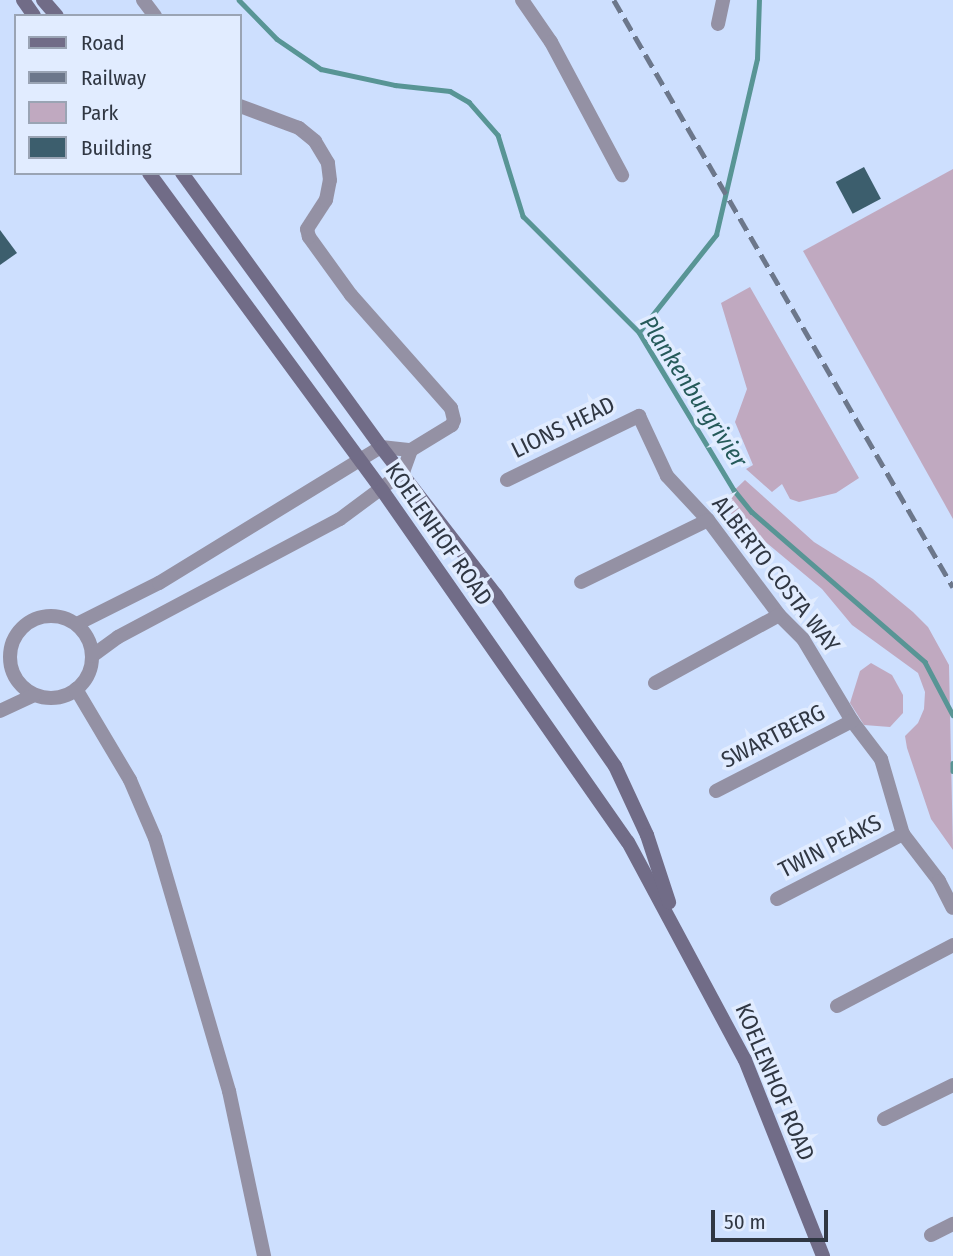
<!DOCTYPE html>
<style>
body{margin:0}
#map{position:relative;width:953px;height:1256px;overflow:hidden;background:#cddffe;font-family:"Fira Sans Condensed",sans-serif}
div>[style]{position:absolute}
[style*='--x']{left:calc(var(--x)*1px);top:calc(var(--y)*1px);width:calc(var(--w)*1px);rotate:calc(var(--a)*1deg)}
.green>*{inset:0;background:#c0a9c0}
.stream>*{height:4.5px;margin:-2.25px;padding:0 2.25px;transform-origin:2.25px;border-radius:2.25px;background:#589595}
.building>*{inset:0;background:#3c5e6d;transform-origin:0 0}
.street>*{height:14px;margin:-7px;padding:0 7px;transform-origin:7px;border-radius:7px;background:#9491a4}
.street>.ring{margin:-7px;padding:0;box-sizing:content-box;background:none;border:14px solid #9491a4;border-radius:50%}
.secondary>*{height:14px;margin:-7px;padding:0 7px;transform-origin:7px;border-radius:7px;background:#716c87}
.rail>*{height:4.5px;margin-top:-2.25px;transform-origin:0;background:repeating-linear-gradient(90deg,#6c778b 0 14px,transparent 0 21px)}
span{translate:-50% -50%;white-space:nowrap;text-align:center;line-height:1.15;-webkit-text-stroke:7px #e1ecff;paint-order:stroke}
.street-label{font-size:23px;color:#303743}
.water-label{font-size:24px;color:#255a5a;font-style:italic}
.legend{position:absolute;left:14px;top:14px;width:228px;height:161px;box-sizing:border-box;background:#e1ecff;border:2px solid #9aa4b4;margin:0;padding:9px 12px;list-style:none;font-size:21px;color:#303743}
.legend li{display:flex;align-items:center;gap:14px;height:35px}
.legend b{width:35px;border:2px solid #9aa4b4}
.scale{position:absolute;left:711px;top:1210px;width:117px;height:32px;box-sizing:border-box;border:4px solid #303743;border-top:0;padding-left:9px;font-size:21px;line-height:24px;white-space:nowrap;color:#303743;-webkit-text-stroke:5px #e1ecff;paint-order:stroke}
</style>
<div id="map">
<div class="green">
<i style="clip-path:polygon(953px 169px,953px 519px,803px 251px)"></i>
<i style="clip-path:polygon(750px 287px,859px 478px,836px 493px,799px 502px,790px 499px,782px 484px,772px 492px,746px 469px,753px 465px,735px 422px,747px 389px,721px 303px)"></i>
<i style="clip-path:polygon(745px 480px,814px 542px,873px 579px,913px 612px,928px 627px,949px 665px,953px 850px,931px 819px,907px 748px,905px 736px,918px 723px,924px 709px,925px 692px,918px 673px,852px 625px,822px 589px,727px 510px,721px 503px)"></i>
<i style="clip-path:polygon(871px 663px,892px 675px,903px 695px,903px 713px,890px 727px,864px 725px,850px 703px,860px 671px)"></i>
</div>
<div class="stream">
<i style="--x:239;--y:0;--w:54;--a:45.7"></i>
<i style="--x:277;--y:39;--w:53;--a:34.3"></i>
<i style="--x:321;--y:69;--w:76;--a:12.2"></i>
<i style="--x:395;--y:85;--w:55;--a:6.2"></i>
<i style="--x:450;--y:91;--w:22;--a:30"></i>
<i style="--x:469;--y:102;--w:44;--a:48.7"></i>
<i style="--x:498;--y:135;--w:85;--a:72.8"></i>
<i style="--x:523;--y:216;--w:164;--a:45"></i>
<i style="--x:639;--y:332;--w:184;--a:59"></i>
<i style="--x:734;--y:490;--w:28;--a:51"></i>
<i style="--x:752;--y:512;--w:229;--a:40.9"></i>
<i style="--x:925;--y:662;--w:60;--a:62.2"></i>
<i style="--x:639;--y:332;--w:124;--a:-51.6"></i>
<i style="--x:716;--y:235;--w:181;--a:-76.9"></i>
<i style="--x:757;--y:59;--w:59;--a:-88.1"></i>
<i style="--x:953;--y:763;--w:8;--a:90"></i>
</div>
<div class="building">
<i style="left:864px;top:167px;width:36px;height:32px;rotate:62deg"></i>
<i style="clip-path:polygon(0 230px,17px 253px,0 265px)"></i>
</div>
<div class="street">
<i style="--x:143;--y:0;--w:20;--a:53"></i>
<i style="--x:522;--y:0;--w:51;--a:55.4"></i>
<i style="--x:551;--y:42;--w:151;--a:61.9"></i>
<i style="--x:718;--y:24;--w:25;--a:-78"></i>
<i style="--x:507;--y:480;--w:147;--a:-25.9"></i>
<i style="--x:639;--y:416;--w:66;--a:65"></i>
<i style="--x:667;--y:476;--w:60;--a:47"></i>
<i style="--x:708;--y:520;--w:119;--a:53.2"></i>
<i style="--x:779;--y:615;--w:34;--a:45"></i>
<i style="--x:803;--y:639;--w:96;--a:59.1"></i>
<i style="--x:852;--y:721;--w:48;--a:52.7"></i>
<i style="--x:881;--y:759;--w:78;--a:73.7"></i>
<i style="--x:903;--y:834;--w:59;--a:52.5"></i>
<i style="--x:939;--y:881;--w:30;--a:63"></i>
<i style="--x:581;--y:582;--w:141;--a:-26"></i>
<i class="ring" style="left:10px;top:616px;width:68px;height:68px"></i>
<i style="--x:77;--y:624;--w:92;--a:-26.6"></i>
<i style="--x:159;--y:583;--w:260;--a:-31.5"></i>
<i style="--x:381;--y:447;--w:30;--a:6"></i>
<i style="--x:92;--y:656;--w:32;--a:-36"></i>
<i style="--x:118;--y:637;--w:251;--a:-28"></i>
<i style="--x:340;--y:519;--w:79;--a:-36.7"></i>
<i style="--x:403;--y:472;--w:23;--a:-70"></i>
<i style="--x:411;--y:450;--w:48;--a:-31.4"></i>
<i style="--x:452;--y:425;--w:5;--a:-68"></i>
<i style="--x:454;--y:420;--w:12;--a:-104"></i>
<i style="--x:451;--y:408;--w:151;--a:-131.5"></i>
<i style="--x:351;--y:295;--w:72;--a:-125.9"></i>
<i style="--x:309;--y:237;--w:8;--a:-104"></i>
<i style="--x:307;--y:229;--w:35;--a:-57"></i>
<i style="--x:326;--y:200;--w:20;--a:-79"></i>
<i style="--x:330;--y:180;--w:17;--a:-97"></i>
<i style="--x:328;--y:163;--w:26;--a:-121"></i>
<i style="--x:315;--y:141;--w:21;--a:-141"></i>
<i style="--x:299;--y:128;--w:63;--a:-159.6"></i>
<i style="--x:655;--y:683;--w:141;--a:-28.7"></i>
<i style="--x:76;--y:689;--w:106;--a:59.3"></i>
<i style="--x:130;--y:780;--w:63;--a:66.7"></i>
<i style="--x:155;--y:838;--w:264;--a:73.7"></i>
<i style="--x:229;--y:1091;--w:169;--a:78"></i>
<i style="--x:0;--y:711;--w:38;--a:-25"></i>
<i style="--x:716;--y:791;--w:153;--a:-27.2"></i>
<i style="--x:777;--y:899;--w:142;--a:-27.3"></i>
<i style="--x:837;--y:1006;--w:131;--a:-27.7"></i>
<i style="--x:884;--y:1119;--w:77;--a:-26.2"></i>
<i style="--x:931;--y:1235;--w:25;--a:-27"></i>
</div>
<div class="secondary">
<i style="--x:23;--y:0;--w:19;--a:55"></i>
<i style="--x:43;--y:0;--w:21;--a:49"></i>
<i style="--x:149;--y:173;--w:393;--a:53.7"></i>
<i style="--x:382;--y:490;--w:429;--a:55.1"></i>
<i style="--x:628;--y:842;--w:247;--a:61.8"></i>
<i style="--x:745;--y:1060;--w:211;--a:68.3"></i>
<i style="--x:182;--y:173;--w:339;--a:54"></i>
<i style="--x:381;--y:447;--w:187;--a:52.2"></i>
<i style="--x:496;--y:595;--w:208;--a:55.2"></i>
<i style="--x:615;--y:766;--w:76;--a:65.1"></i>
<i style="--x:647;--y:835;--w:71;--a:71.8"></i>
</div>
<div class="rail">
<i style="--x:614;--y:0;--w:678;--a:59.99"></i>
</div>
<div class="street-label">
<span style="left:563px;top:427px;rotate:-26deg">LIONS HEAD</span>
<span style="left:439px;top:534px;rotate:55deg">KOELENHOF ROAD</span>
<span style="left:776px;top:574px;rotate:52deg">ALBERTO COSTA WAY</span>
<span style="left:773px;top:736px;rotate:-27deg">SWARTBERG</span>
<span style="left:830px;top:846px;rotate:-27deg">TWIN PEAKS</span>
<span style="left:775px;top:1082px;rotate:67deg">KOELENHOF ROAD</span>
</div>
<div class="water-label">
<span style="left:693px;top:392px;rotate:57deg">Plankenburgrivier</span>
</div>
<ul class="legend">
<li><b style="height:9px;background:#716c87"></b>Road</li>
<li><b style="height:9px;background:#6c778b"></b>Railway</li>
<li><b style="height:19px;background:#c0a9c0"></b>Park</li>
<li><b style="height:19px;background:#3c5e6d"></b>Building</li>
</ul>
<div class="scale">50 m</div>
</div>
